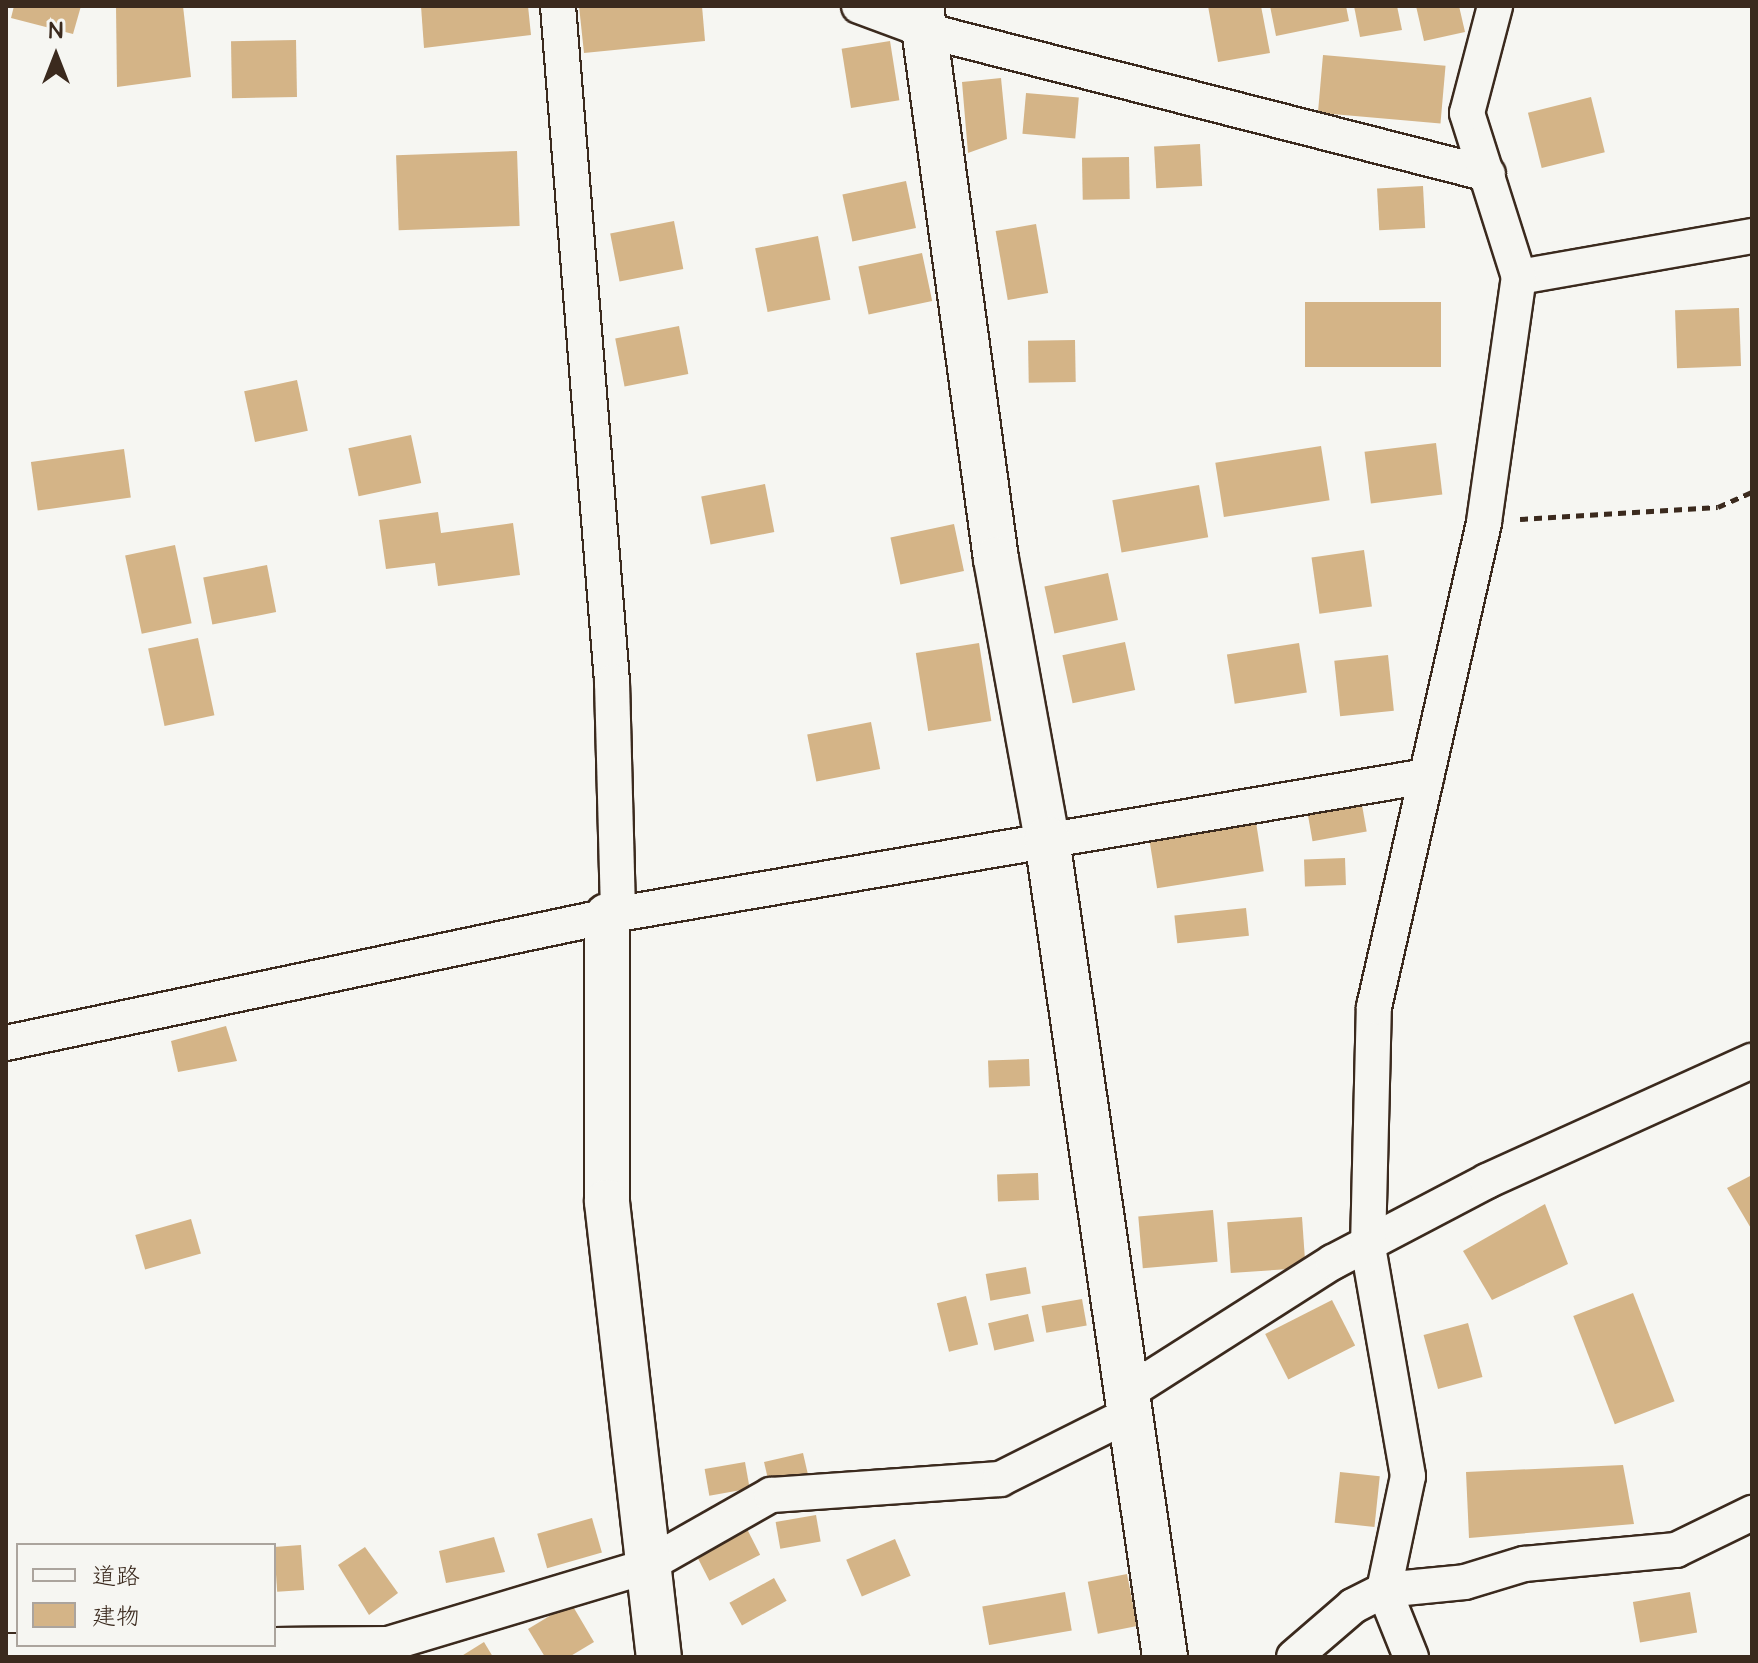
<!DOCTYPE html>
<meta charset="utf-8">
<style>
body{margin:0}
#map{position:relative;width:1758px;height:1663px;overflow:hidden;background:#f6f6f2;font-family:"Architects Daughter","Klee One",sans-serif}
div>[style]{position:absolute}
[style*='--x']{left:calc(var(--x)*1px);top:calc(var(--y)*1px);width:calc(var(--w)*1px);rotate:calc(var(--a)*1deg)}
.building>*{inset:0;background:#d4b487;transform-origin:0 0}
.path>*{height:5px;margin-top:-2.5px;transform-origin:0;background:repeating-linear-gradient(90deg,#3b2a1e 0 8px,transparent 0 14px)}
.roads{filter:drop-shadow(2px 0 #3b2a1e) drop-shadow(-2px 0 #3b2a1e) drop-shadow(0 2px #3b2a1e) drop-shadow(0 -2px #3b2a1e)}
.street>*{height:34px;margin:-17px;padding:0 17px;transform-origin:17px;border-radius:17px;background:#f6f6f2}
.secondary>*{height:44px;margin:-22px;padding:0 22px;transform-origin:22px;border-radius:22px;background:#f6f6f2}
span{translate:-50% -50%;white-space:nowrap;text-align:center;line-height:1.15;-webkit-text-stroke:7px #f6f6f2;paint-order:stroke}
.frame{position:absolute;inset:0;border:8px solid #3b2a1e;pointer-events:none}
.legend{position:absolute;left:16px;top:1543px;width:260px;height:104px;box-sizing:border-box;background:#f6f6f2;border:2px solid #aba49d;margin:0;padding:10px 14px;list-style:none;font-size:24px;color:#3b2a1e}
.legend li{display:flex;align-items:center;gap:16px;height:40px}
.legend b{width:40px;border:2px solid #aba49d}
.north{position:absolute;left:16px;top:16px;width:80px;height:80px;-webkit-text-stroke:6px #f6f6f2;paint-order:stroke;rotate:0deg;font-size:22px;font-weight:700;line-height:32px;text-align:center;color:#3b2a1e}
.north::after{content:'';display:block;margin:auto;width:28px;height:36px;background:#3b2a1e;clip-path:polygon(50% 0,100% 100%,50% 72%,0 100%)}
</style>
<div id="map">
<div class="building">
<i style="clip-path:polygon(14px 6px,81px 6px,73px 34px,11px 18px)"></i>
<i style="clip-path:polygon(116px 6px,183px 6px,191px 77px,117px 87px)"></i>
<i style="clip-path:polygon(421px 6px,528px 6px,531px 35px,424px 48px)"></i>
<i style="clip-path:polygon(579px 6px,702px 6px,705px 41px,584px 53px)"></i>
<i style="clip-path:polygon(1208px 6px,1261px 6px,1270px 53px,1218px 62px)"></i>
<i style="clip-path:polygon(1270px 6px,1346px 6px,1349px 21px,1276px 36px)"></i>
<i style="clip-path:polygon(1354px 6px,1397px 6px,1402px 30px,1360px 37px)"></i>
<i style="clip-path:polygon(1416px 6px,1459px 6px,1465px 32px,1424px 41px)"></i>
<i style="left:296px;top:40px;width:57px;height:65px;rotate:89deg"></i>
<i style="left:890px;top:41px;width:60px;height:49px;rotate:81deg"></i>
<i style="left:1323px;top:55px;width:123px;height:58px;rotate:5deg"></i>
<i style="clip-path:polygon(1001px 78px,1007px 139px,968px 153px,962px 82px)"></i>
<i style="left:1026px;top:93px;width:53px;height:41px;rotate:5deg"></i>
<i style="left:1591px;top:97px;width:57px;height:65px;rotate:76deg"></i>
<i style="left:1200px;top:144px;width:42px;height:46px;rotate:87deg"></i>
<i style="left:517px;top:151px;width:75px;height:121px;rotate:88deg"></i>
<i style="left:1129px;top:157px;width:42px;height:47px;rotate:89deg"></i>
<i style="left:906px;top:181px;width:48px;height:65px;rotate:78deg"></i>
<i style="left:1423px;top:186px;width:42px;height:46px;rotate:87deg"></i>
<i style="left:674px;top:221px;width:49px;height:65px;rotate:79deg"></i>
<i style="left:1036px;top:224px;width:70px;height:41px;rotate:80deg"></i>
<i style="left:818px;top:236px;width:65px;height:64px;rotate:79deg"></i>
<i style="left:922px;top:253px;width:49px;height:65px;rotate:78deg"></i>
<i style="left:1305px;top:302px;width:136px;height:65px"></i>
<i style="left:1739px;top:308px;width:58px;height:64px;rotate:88deg"></i>
<i style="left:679px;top:326px;width:49px;height:65px;rotate:79deg"></i>
<i style="left:1075px;top:340px;width:42px;height:47px;rotate:89deg"></i>
<i style="left:297px;top:380px;width:52px;height:54px;rotate:78deg"></i>
<i style="left:411px;top:435px;width:49px;height:64px;rotate:78deg"></i>
<i style="left:1436px;top:443px;width:52px;height:72px;rotate:83deg"></i>
<i style="left:1321px;top:446px;width:55px;height:107px;rotate:81deg"></i>
<i style="left:124px;top:449px;width:49px;height:94px;rotate:82deg"></i>
<i style="left:765px;top:484px;width:49px;height:65px;rotate:79deg"></i>
<i style="left:1199px;top:485px;width:53px;height:88px;rotate:80deg"></i>
<i style="clip-path:polygon(438px 512px,441px 533px,513px 523px,520px 575px,438px 586px,435px 563px,386px 569px,379px 520px)"></i>
<i style="left:954px;top:524px;width:48px;height:65px;rotate:78deg"></i>
<i style="left:175px;top:545px;width:80px;height:51px;rotate:78deg"></i>
<i style="left:1364px;top:550px;width:57px;height:53px;rotate:82deg"></i>
<i style="left:267px;top:565px;width:48px;height:65px;rotate:79deg"></i>
<i style="left:1108px;top:573px;width:48px;height:65px;rotate:78deg"></i>
<i style="left:198px;top:638px;width:79px;height:51px;rotate:78deg"></i>
<i style="left:1125px;top:642px;width:49px;height:64px;rotate:78deg"></i>
<i style="left:979px;top:643px;width:79px;height:64px;rotate:81deg"></i>
<i style="left:1299px;top:643px;width:50px;height:73px;rotate:81deg"></i>
<i style="left:1388px;top:655px;width:56px;height:54px;rotate:84deg"></i>
<i style="left:871px;top:722px;width:48px;height:65px;rotate:79deg"></i>
<i style="left:1362px;top:805px;width:27px;height:55px;rotate:80deg"></i>
<i style="left:1255px;top:816px;width:56px;height:108px;rotate:81deg"></i>
<i style="left:1345px;top:858px;width:27px;height:41px;rotate:88deg"></i>
<i style="left:1246px;top:908px;width:28px;height:72px;rotate:84deg"></i>
<i style="clip-path:polygon(226px 1026px,237px 1061px,178px 1072px,171px 1041px)"></i>
<i style="left:1029px;top:1059px;width:27px;height:41px;rotate:88deg"></i>
<i style="left:1038px;top:1173px;width:27px;height:41px;rotate:88deg"></i>
<i style="clip-path:polygon(1752px 1175px,1752px 1230px,1727px 1188px)"></i>
<i style="clip-path:polygon(1545px 1204px,1568px 1264px,1492px 1300px,1463px 1251px)"></i>
<i style="left:1213px;top:1210px;width:52px;height:75px;rotate:85deg"></i>
<i style="left:1302px;top:1217px;width:51px;height:75px;rotate:86deg"></i>
<i style="left:191px;top:1219px;width:36px;height:58px;rotate:74deg"></i>
<i style="left:1026px;top:1267px;width:27px;height:41px;rotate:80deg"></i>
<i style="left:1633px;top:1293px;width:116px;height:64px;rotate:69deg"></i>
<i style="left:966px;top:1296px;width:50px;height:30px;rotate:76deg"></i>
<i style="left:1082px;top:1299px;width:27px;height:41px;rotate:80deg"></i>
<i style="left:1332px;top:1300px;width:51px;height:75px;rotate:63deg"></i>
<i style="left:1028px;top:1314px;width:28px;height:41px;rotate:77deg"></i>
<i style="left:1468px;top:1323px;width:56px;height:46px;rotate:75deg"></i>
<i style="left:803px;top:1453px;width:27px;height:40px;rotate:77deg"></i>
<i style="left:745px;top:1462px;width:27px;height:41px;rotate:80deg"></i>
<i style="clip-path:polygon(1623px 1465px,1634px 1524px,1469px 1538px,1466px 1472px)"></i>
<i style="left:1340px;top:1472px;width:40px;height:51px;rotate:6deg"></i>
<i style="left:816px;top:1515px;width:27px;height:41px;rotate:80deg"></i>
<i style="left:592px;top:1518px;width:36px;height:57px;rotate:74deg"></i>
<i style="left:747px;top:1529px;width:29px;height:57px;rotate:63deg"></i>
<i style="clip-path:polygon(494px 1537px,505px 1572px,446px 1583px,439px 1551px)"></i>
<i style="left:895px;top:1539px;width:40px;height:53px;rotate:67deg"></i>
<i style="left:301px;top:1545px;width:45px;height:27px;rotate:86deg"></i>
<i style="clip-path:polygon(365px 1547px,398px 1593px,369px 1615px,338px 1565px)"></i>
<i style="left:1127px;top:1574px;width:53px;height:40px;rotate:79deg"></i>
<i style="left:774px;top:1578px;width:26px;height:51px;rotate:61deg"></i>
<i style="left:1065px;top:1592px;width:39px;height:84px;rotate:80deg"></i>
<i style="left:1690px;top:1592px;width:41px;height:58px;rotate:80deg"></i>
<i style="clip-path:polygon(571px 1603px,594px 1642px,569px 1657px,545px 1657px,528px 1629px)"></i>
<i style="clip-path:polygon(484px 1642px,493px 1657px,460px 1657px)"></i>
</div>
<div class="path">
<i style="--x:1520;--y:519;--w:198;--a:-3.5"></i>
<i style="--x:1718;--y:507;--w:37;--a:-24"></i>
</div>
<div class="roads">
<div class="street">
<i style="--x:558;--y:6;--w:678;--a:85.43"></i>
<i style="--x:612;--y:682;--w:232;--a:88.5"></i>
<i style="--x:859;--y:6;--w:69;--a:20.3"></i>
<i style="--x:924;--y:30;--w:582;--a:14.32"></i>
<i style="--x:1519;--y:277;--w:237;--a:-10"></i>
<i style="--x:6;--y:1043;--w:625;--a:-11.9"></i>
<i style="--x:618;--y:914;--w:820;--a:-9.69"></i>
<i style="--x:1127;--y:1393;--w:244;--a:-32.5"></i>
<i style="--x:1333;--y:1262;--w:174;--a:-27.7"></i>
<i style="--x:1487;--y:1181;--w:291;--a:-24.4"></i>
<i style="--x:274;--y:1645;--w:114;--a:-0.5"></i>
<i style="--x:388;--y:1644;--w:267;--a:-16.7"></i>
<i style="--x:644;--y:1567;--w:146;--a:-29.6"></i>
<i style="--x:771;--y:1495;--w:230;--a:-4"></i>
<i style="--x:1000;--y:1479;--w:145;--a:-26.6"></i>
<i style="--x:6;--y:1651;--w:258;--a:-1.3"></i>
<i style="--x:1294;--y:1657;--w:78;--a:-40.8"></i>
<i style="--x:1353;--y:1606;--w:35;--a:-27"></i>
<i style="--x:1384;--y:1590;--w:81;--a:-5.6"></i>
<i style="--x:1465;--y:1582;--w:62;--a:-17"></i>
<i style="--x:1524;--y:1564;--w:153;--a:-5.3"></i>
<i style="--x:1676;--y:1550;--w:85;--a:-26"></i>
<i style="--x:1411;--y:1657;--w:72;--a:-111.9"></i>
<i style="--x:1384;--y:1590;--w:116;--a:-78.1"></i>
<i style="--x:1408;--y:1476;--w:232;--a:-99.9"></i>
<i style="--x:1368;--y:1247;--w:240;--a:-88.6"></i>
<i style="--x:1374;--y:1007;--w:497;--a:-77.2"></i>
<i style="--x:1484;--y:522;--w:247;--a:-81.9"></i>
<i style="--x:1519;--y:277;--w:172;--a:-107.6"></i>
<i style="--x:1467;--y:113;--w:111;--a:-75.3"></i>
</div>
<div class="secondary">
<i style="--x:921;--y:6;--w:558;--a:82.28"></i>
<i style="--x:996;--y:559;--w:285;--a:79.7"></i>
<i style="--x:1047;--y:839;--w:826;--a:81.79"></i>
<i style="--x:607;--y:916;--w:286;--a:90"></i>
<i style="--x:607;--y:1202;--w:458;--a:83.5"></i>
</div>
</div>
<div class="frame"></div>
<ul class="legend">
<li><b style="height:10px;background:#f6f6f2"></b>道路</li>
<li><b style="height:22px;background:#d4b487"></b>建物</li>
</ul>
<div class="north">N</div>
</div>
